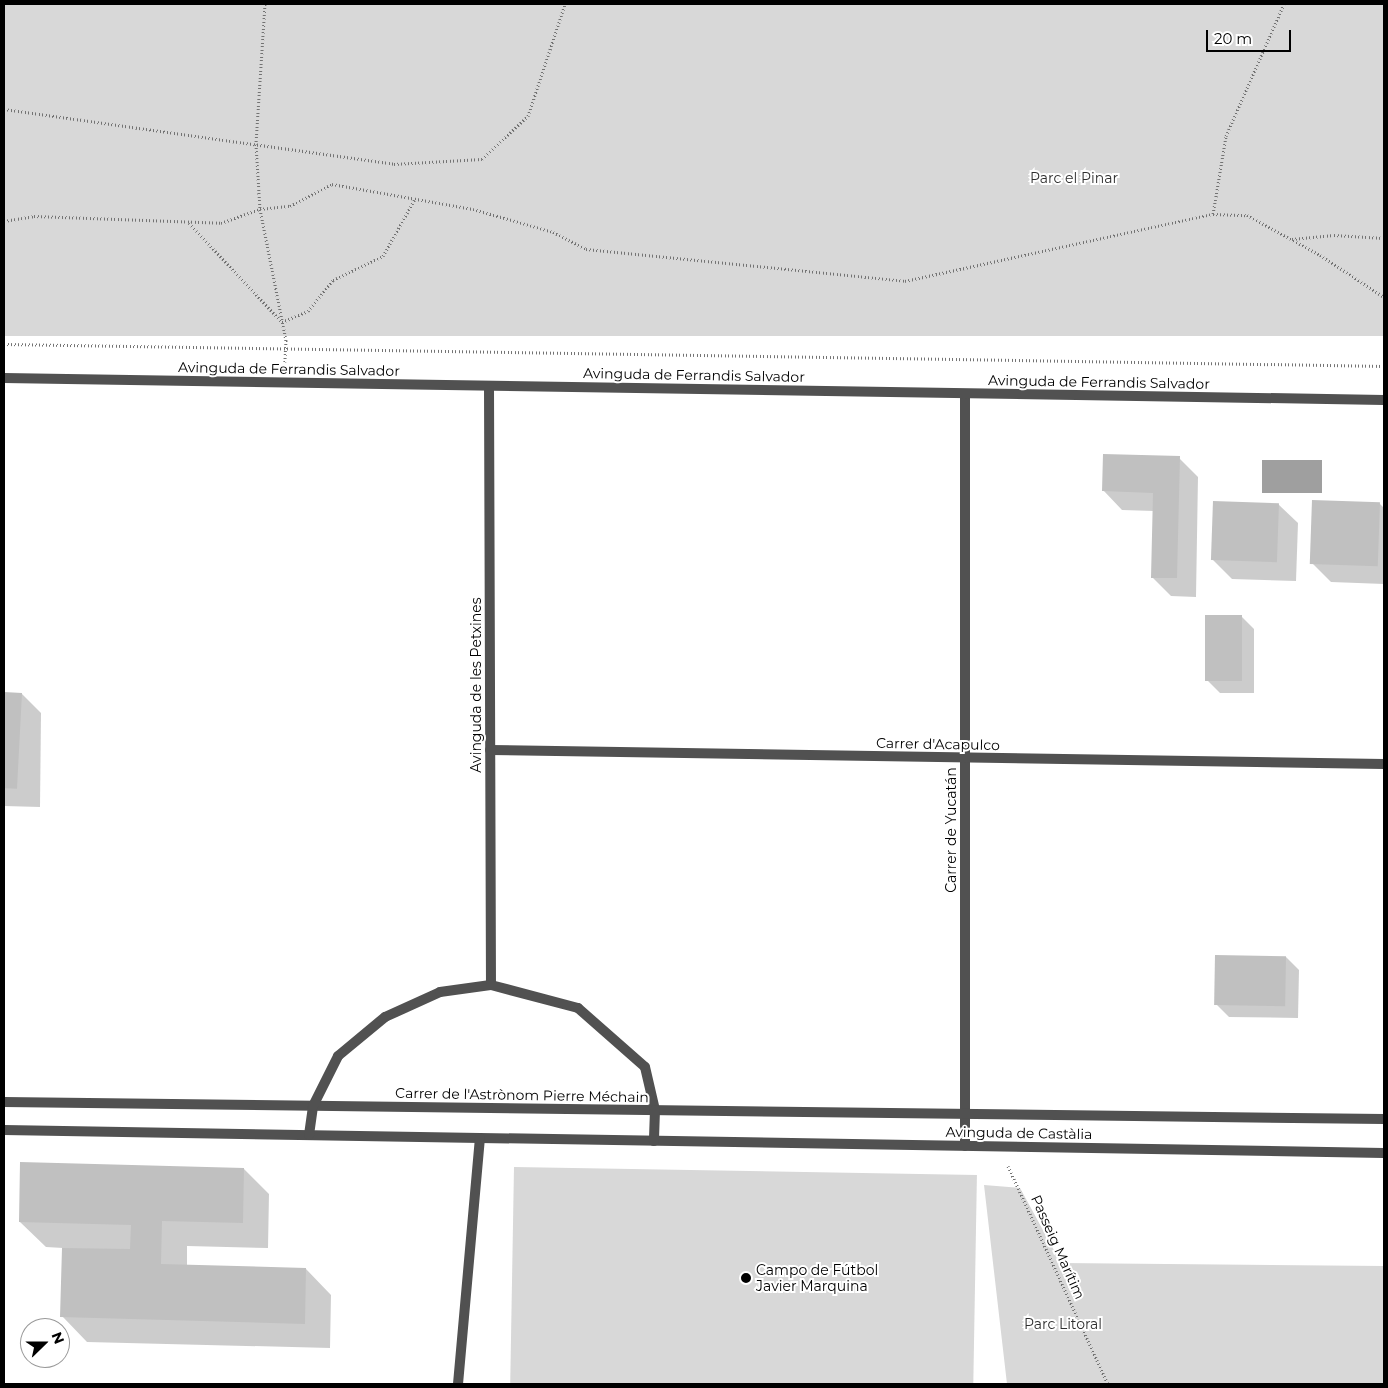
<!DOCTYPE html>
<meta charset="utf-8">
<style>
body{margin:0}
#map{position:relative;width:1388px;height:1388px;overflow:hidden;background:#fff;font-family:Montserrat,sans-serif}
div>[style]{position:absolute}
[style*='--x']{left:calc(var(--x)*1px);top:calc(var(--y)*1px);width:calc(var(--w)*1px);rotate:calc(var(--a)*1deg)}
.green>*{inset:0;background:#d8d8d8;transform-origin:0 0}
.water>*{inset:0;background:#9f9f9f;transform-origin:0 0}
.shadow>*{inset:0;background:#0003}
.building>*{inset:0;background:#c0c0c0;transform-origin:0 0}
.path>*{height:3px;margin-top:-1.5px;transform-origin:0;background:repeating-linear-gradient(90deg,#737373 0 1px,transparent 0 3.5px)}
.minor>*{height:10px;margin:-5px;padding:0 5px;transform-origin:5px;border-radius:5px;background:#515151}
.tertiary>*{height:10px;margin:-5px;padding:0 5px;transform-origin:5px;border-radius:5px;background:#515151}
.dots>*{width:14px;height:14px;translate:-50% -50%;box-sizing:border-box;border:2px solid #fff;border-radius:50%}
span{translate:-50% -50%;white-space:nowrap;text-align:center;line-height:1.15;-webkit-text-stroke:4px #fff;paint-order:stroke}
.park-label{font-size:14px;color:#2f2f2f}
.street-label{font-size:14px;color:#000}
.poi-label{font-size:14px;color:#000}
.left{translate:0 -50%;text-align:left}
.frame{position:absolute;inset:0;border:5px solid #000;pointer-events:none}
.north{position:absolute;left:20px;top:1318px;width:50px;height:50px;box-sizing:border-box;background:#fff;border:1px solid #999;border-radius:50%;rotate:68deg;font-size:14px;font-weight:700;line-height:20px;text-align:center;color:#000}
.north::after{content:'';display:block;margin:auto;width:18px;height:22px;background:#000;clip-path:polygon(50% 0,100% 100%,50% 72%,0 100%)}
.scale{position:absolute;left:1206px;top:30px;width:85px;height:22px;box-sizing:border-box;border:2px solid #000;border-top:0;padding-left:6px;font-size:15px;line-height:18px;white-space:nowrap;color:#000;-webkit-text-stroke:4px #fff;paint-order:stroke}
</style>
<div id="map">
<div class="green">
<i style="left:4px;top:4px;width:1380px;height:332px"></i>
<i style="left:514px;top:1167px;width:463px;height:218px;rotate:1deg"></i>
<i style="clip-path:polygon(984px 1185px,1020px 1188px,1061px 1263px,1384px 1266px,1384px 1384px,1007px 1384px)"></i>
</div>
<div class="water">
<i style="left:1262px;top:460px;width:60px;height:33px"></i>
</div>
<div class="shadow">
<i style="clip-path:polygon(1179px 458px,1198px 477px,1196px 597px,1171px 596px,1152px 577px,1154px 511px,1122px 510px,1103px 490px)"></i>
<i style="clip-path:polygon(1379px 503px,1384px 508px,1384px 584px,1331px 582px,1312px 563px)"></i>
<i style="clip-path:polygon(1278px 504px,1298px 523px,1296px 581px,1232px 579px,1213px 560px)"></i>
<i style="clip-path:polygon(1241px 616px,1254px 629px,1254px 693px,1220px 693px,1207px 680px)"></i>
<i style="clip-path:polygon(4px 694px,22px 694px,41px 713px,40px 807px,4px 806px)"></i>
<i style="clip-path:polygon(1286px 957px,1299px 970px,1298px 1018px,1229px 1017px,1216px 1004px)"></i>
<i style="clip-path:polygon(244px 1169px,269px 1194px,268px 1248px,187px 1246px,187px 1266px,306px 1269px,331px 1295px,330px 1348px,87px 1342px,62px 1316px,63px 1248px,46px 1247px,20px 1222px)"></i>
</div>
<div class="building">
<i style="clip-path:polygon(1103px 454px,1180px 456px,1177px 578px,1151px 578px,1153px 493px,1102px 491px)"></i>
<i style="left:1312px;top:500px;width:68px;height:64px;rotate:2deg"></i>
<i style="left:1213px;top:501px;width:66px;height:59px;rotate:2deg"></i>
<i style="left:1205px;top:615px;width:37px;height:66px"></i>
<i style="left:4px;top:692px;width:18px;height:96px;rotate:3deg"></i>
<i style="left:1215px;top:955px;width:71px;height:50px;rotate:1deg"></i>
<i style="clip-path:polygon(20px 1162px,244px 1168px,243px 1223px,162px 1221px,161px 1264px,306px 1268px,305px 1324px,60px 1317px,62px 1248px,130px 1249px,131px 1225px,19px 1222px)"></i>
</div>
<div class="path">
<i style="--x:265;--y:4;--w:140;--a:93.7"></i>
<i style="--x:256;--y:144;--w:65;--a:86.5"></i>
<i style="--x:260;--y:209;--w:134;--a:78.8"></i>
<i style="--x:286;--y:340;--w:22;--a:93"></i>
<i style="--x:4;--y:109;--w:394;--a:8"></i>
<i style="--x:394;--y:164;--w:88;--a:-3.3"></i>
<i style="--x:482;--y:159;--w:63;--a:-43.1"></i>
<i style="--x:528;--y:116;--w:118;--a:-71.7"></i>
<i style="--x:1213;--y:214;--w:34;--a:2"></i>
<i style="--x:1247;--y:215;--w:83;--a:28.7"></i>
<i style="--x:1320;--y:255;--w:77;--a:33.3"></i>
<i style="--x:4;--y:221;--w:30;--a:-9"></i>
<i style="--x:34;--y:216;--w:187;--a:2.1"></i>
<i style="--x:221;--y:223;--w:41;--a:-19.7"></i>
<i style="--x:260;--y:209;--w:30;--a:-6"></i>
<i style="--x:290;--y:206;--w:47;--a:-27.6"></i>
<i style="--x:332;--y:184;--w:143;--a:10.1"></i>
<i style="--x:473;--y:209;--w:83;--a:16"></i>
<i style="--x:553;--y:232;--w:37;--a:27"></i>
<i style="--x:586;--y:249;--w:321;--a:5.7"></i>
<i style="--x:905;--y:281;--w:315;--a:-12.3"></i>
<i style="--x:1213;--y:214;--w:79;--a:-80.5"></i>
<i style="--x:1226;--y:136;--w:144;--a:-66.3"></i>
<i style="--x:189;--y:223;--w:136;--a:46.8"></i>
<i style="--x:282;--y:322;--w:28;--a:-23"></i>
<i style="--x:308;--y:311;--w:40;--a:-51"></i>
<i style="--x:333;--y:280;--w:55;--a:-25.6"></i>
<i style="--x:383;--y:256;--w:65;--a:-60.7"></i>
<i style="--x:1292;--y:239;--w:42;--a:-5.4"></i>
<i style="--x:1334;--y:235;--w:50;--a:3.4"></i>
<i style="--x:4;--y:344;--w:1380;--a:0.91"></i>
<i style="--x:1008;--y:1166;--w:240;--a:65.4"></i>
</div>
<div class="minor">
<i style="--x:489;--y:386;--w:599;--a:89.81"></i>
<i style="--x:965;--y:394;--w:752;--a:90"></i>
<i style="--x:490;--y:750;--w:894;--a:0.9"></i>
<i style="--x:4;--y:1102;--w:1380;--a:0.71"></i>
<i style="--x:4;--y:1130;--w:1380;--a:0.95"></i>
<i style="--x:309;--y:1135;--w:29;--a:-82"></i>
<i style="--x:313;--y:1106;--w:56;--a:-63.4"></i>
<i style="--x:338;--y:1056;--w:61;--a:-39.7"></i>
<i style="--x:385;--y:1017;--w:60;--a:-24.4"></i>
<i style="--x:440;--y:992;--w:51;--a:-7.8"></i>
<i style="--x:491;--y:985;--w:90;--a:14.8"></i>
<i style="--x:578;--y:1008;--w:89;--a:41.4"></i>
<i style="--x:645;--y:1067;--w:44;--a:76.9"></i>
<i style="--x:655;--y:1110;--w:31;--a:92"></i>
<i style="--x:458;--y:1384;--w:247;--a:-84.9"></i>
</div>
<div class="tertiary">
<i style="--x:4;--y:378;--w:1380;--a:0.91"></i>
</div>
<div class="dots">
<i style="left:746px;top:1278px;background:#000"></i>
</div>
<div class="park-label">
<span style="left:1074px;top:178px">Parc el Pinar</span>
<span style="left:1063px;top:1324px">Parc Litoral</span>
</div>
<div class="street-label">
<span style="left:289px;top:369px;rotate:1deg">Avinguda de Ferrandis Salvador</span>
<span style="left:694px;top:375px;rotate:1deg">Avinguda de Ferrandis Salvador</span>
<span style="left:1099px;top:382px;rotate:1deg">Avinguda de Ferrandis Salvador</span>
<span style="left:476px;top:685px;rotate:-90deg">Avinguda de les Petxines</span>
<span style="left:938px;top:744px;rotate:1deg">Carrer d'Acapulco</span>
<span style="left:951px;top:830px;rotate:-90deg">Carrer de Yucatán</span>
<span style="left:522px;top:1095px;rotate:1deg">Carrer de l'Astrònom Pierre Méchain</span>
<span style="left:1019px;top:1133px;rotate:1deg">Avinguda de Castàlia</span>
<span style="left:1058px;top:1247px;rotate:66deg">Passeig Marítim</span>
</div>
<div class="poi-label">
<span class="left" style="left:756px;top:1278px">Campo de Fútbol<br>Javier Marquina</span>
</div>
<div class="frame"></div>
<div class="north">N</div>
<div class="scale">20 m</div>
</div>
